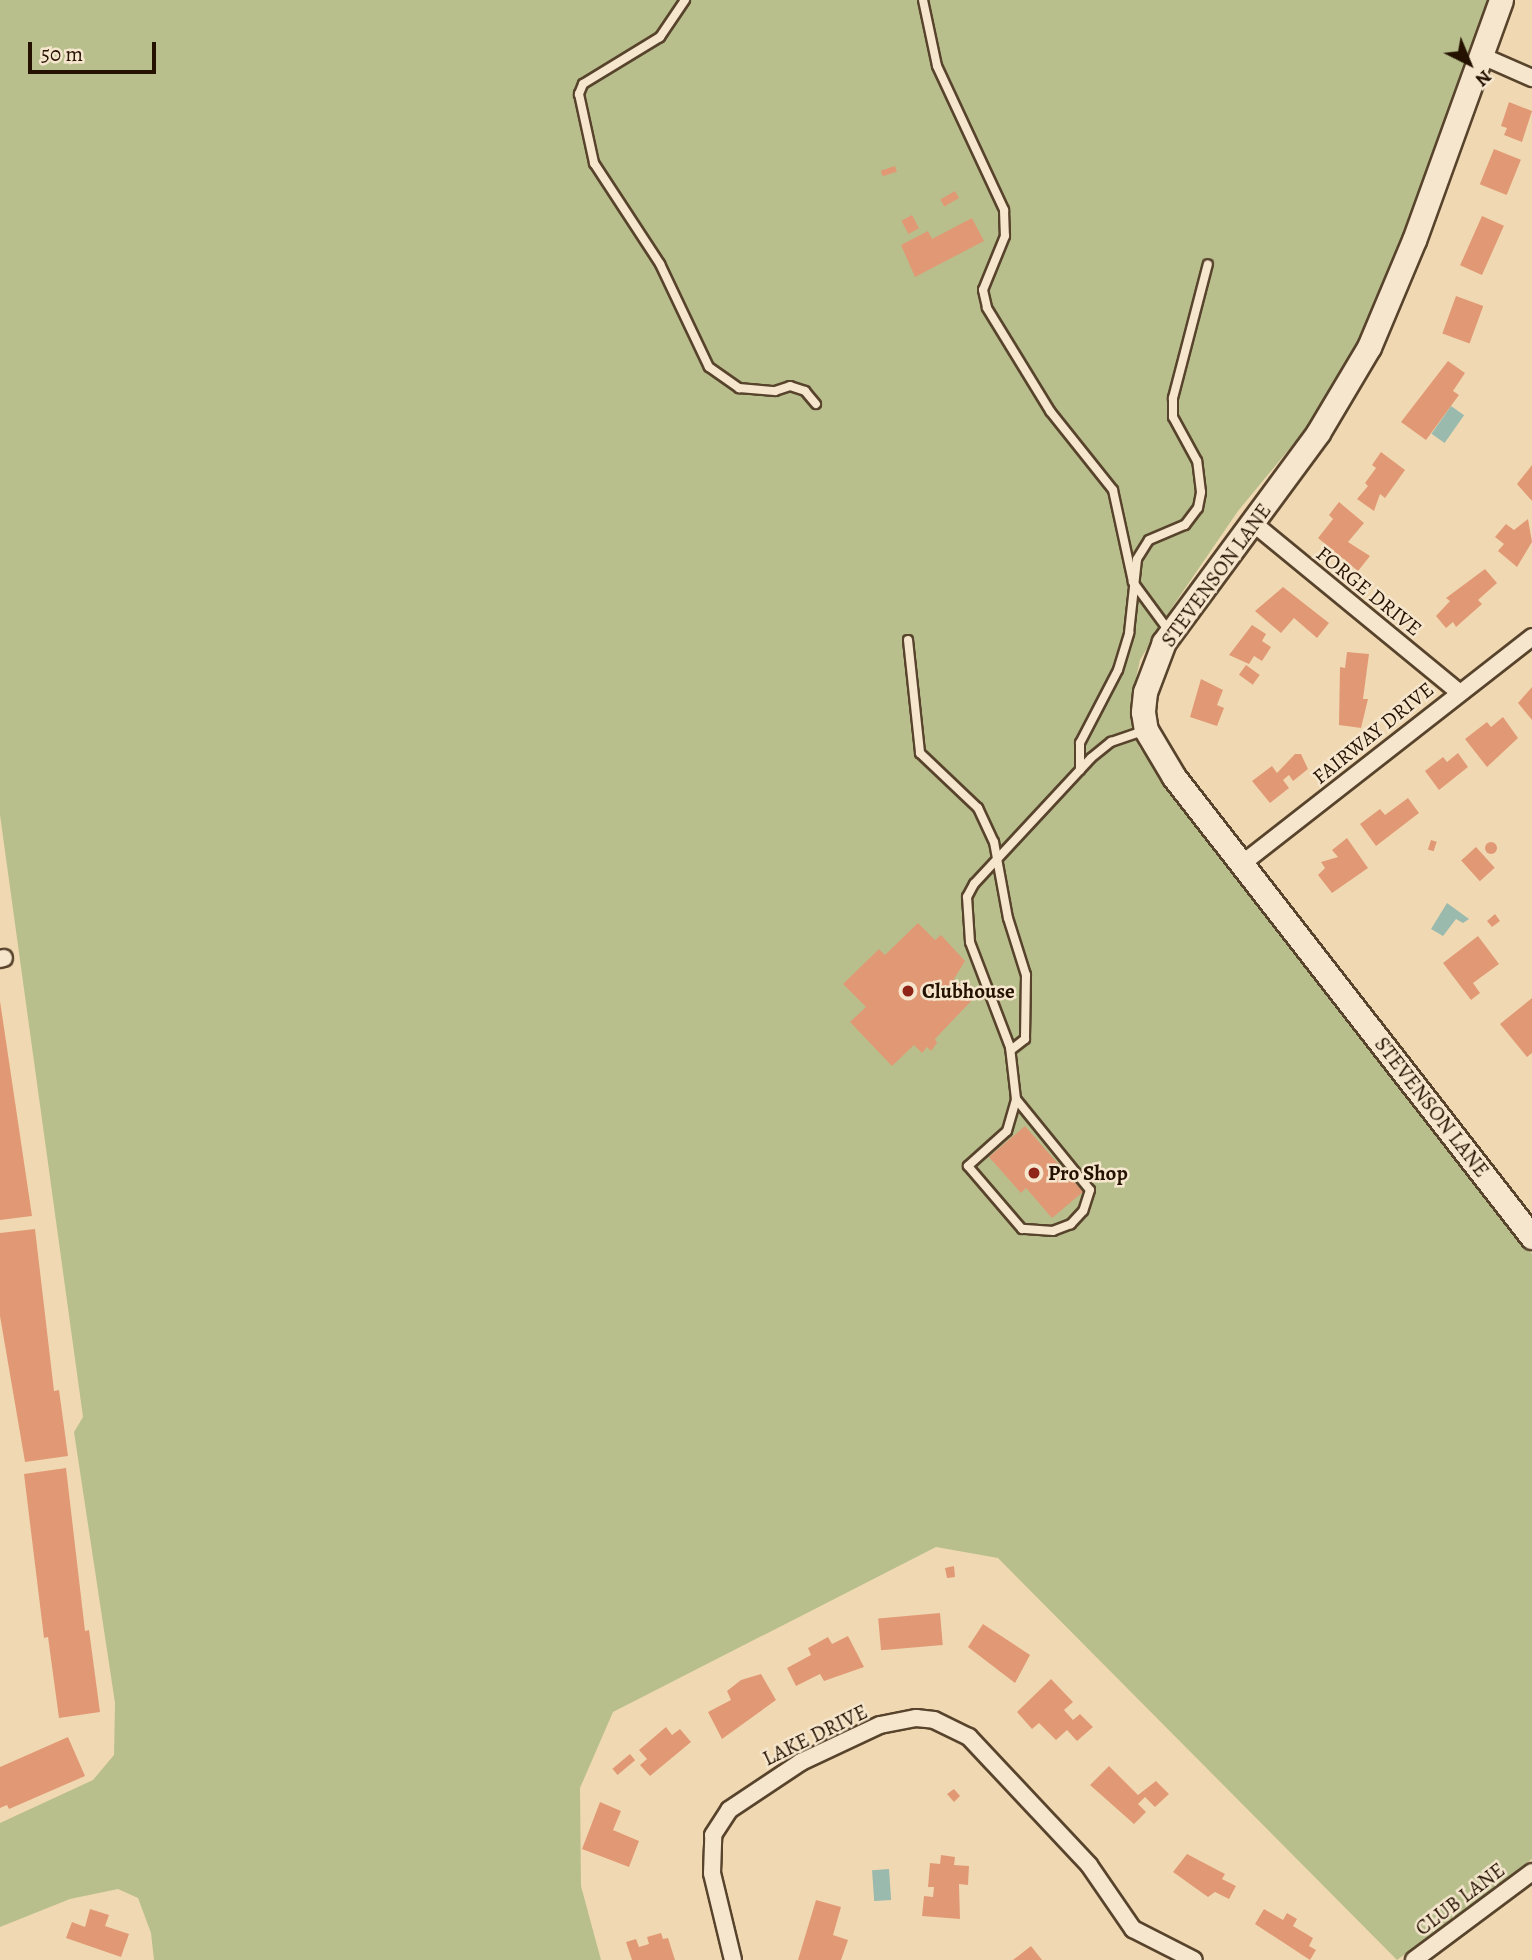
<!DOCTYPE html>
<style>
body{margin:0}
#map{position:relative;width:1532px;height:1960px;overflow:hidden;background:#f0d9b2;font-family:Alegreya,serif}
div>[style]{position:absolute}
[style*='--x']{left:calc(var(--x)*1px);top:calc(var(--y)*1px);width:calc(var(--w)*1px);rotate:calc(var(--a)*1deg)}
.green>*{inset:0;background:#b8bf8d}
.water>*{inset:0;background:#9abaae;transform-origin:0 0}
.building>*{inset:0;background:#e19975;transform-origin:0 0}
.round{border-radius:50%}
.roads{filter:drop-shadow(2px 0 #58432c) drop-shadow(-2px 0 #58432c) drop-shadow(0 2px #58432c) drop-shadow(0 -2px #58432c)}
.lane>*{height:8px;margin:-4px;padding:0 4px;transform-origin:4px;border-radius:4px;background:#f5e6cd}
.street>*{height:16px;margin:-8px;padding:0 8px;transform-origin:8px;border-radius:8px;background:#f5e6cd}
.secondary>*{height:23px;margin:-11.5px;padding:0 11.5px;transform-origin:11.5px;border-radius:11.5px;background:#f5e6cd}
.dots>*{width:19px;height:19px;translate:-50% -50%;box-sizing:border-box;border:4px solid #f5e6cd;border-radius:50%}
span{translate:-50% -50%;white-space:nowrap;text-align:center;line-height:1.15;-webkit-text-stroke:5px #f5e6cd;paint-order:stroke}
.street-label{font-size:21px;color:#251100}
.poi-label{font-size:21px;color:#251100;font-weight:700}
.left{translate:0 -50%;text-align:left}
.north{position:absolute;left:1434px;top:28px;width:70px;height:70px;-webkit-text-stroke:5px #f5e6cd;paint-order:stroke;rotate:137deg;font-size:19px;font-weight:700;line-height:28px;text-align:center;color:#251100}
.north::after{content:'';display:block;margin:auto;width:24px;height:32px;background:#251100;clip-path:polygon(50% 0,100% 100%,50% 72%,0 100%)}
.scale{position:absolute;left:28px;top:42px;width:128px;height:32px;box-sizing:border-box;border:4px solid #251100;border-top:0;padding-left:9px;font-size:21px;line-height:24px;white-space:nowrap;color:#251100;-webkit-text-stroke:5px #f5e6cd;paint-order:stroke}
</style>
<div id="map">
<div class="green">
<i style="clip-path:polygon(0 0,1488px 0,1414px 217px,1354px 359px,1304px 431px,1238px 511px,1173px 606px,1140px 660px,1132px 697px,1139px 747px,1532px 1254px,1532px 1859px,1397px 1960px,998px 1558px,936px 1547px,613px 1712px,580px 1788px,581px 1886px,601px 1960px,154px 1960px,151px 1933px,138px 1898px,118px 1889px,70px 1899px,0 1927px,0 1823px,93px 1780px,114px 1755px,115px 1703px,74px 1432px,83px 1417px,0 815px)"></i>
</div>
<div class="water">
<i style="left:1451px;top:406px;width:16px;height:34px;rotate:35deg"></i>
<i style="clip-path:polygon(1447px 903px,1469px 919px,1463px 923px,1456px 919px,1443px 936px,1431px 929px)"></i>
<i style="left:889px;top:1869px;width:31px;height:17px;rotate:86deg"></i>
</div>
<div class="building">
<i style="clip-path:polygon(1509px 102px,1532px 111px,1522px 142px,1504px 135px,1507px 128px,1501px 126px)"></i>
<i style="left:1494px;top:149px;width:29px;height:38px;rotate:22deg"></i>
<i style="left:895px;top:166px;width:6px;height:15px;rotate:72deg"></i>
<i style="left:955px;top:191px;width:8px;height:17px;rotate:60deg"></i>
<i style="left:912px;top:215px;width:15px;height:12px;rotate:62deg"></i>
<i style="left:1482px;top:216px;width:24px;height:54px;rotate:24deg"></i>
<i style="clip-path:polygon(972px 218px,984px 241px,915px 277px,901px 245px,928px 231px,932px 239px)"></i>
<i style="left:1456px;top:296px;width:29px;height:40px;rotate:20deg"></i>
<i style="clip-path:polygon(1448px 361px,1465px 373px,1453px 391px,1459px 395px,1426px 440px,1401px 422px)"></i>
<i style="clip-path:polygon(1381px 452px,1405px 470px,1385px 498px,1380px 494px,1374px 511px,1357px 499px,1368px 486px,1365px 483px,1376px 468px,1372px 465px)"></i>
<i style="clip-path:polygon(1532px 465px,1532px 501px,1517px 484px)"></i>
<i style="clip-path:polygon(1339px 502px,1364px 523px,1348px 542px,1370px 556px,1358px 571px,1318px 538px,1333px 519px,1329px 515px)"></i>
<i style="clip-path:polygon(1528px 519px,1532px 542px,1517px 567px,1498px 551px,1504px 544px,1495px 537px,1506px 524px,1514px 530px)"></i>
<i style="clip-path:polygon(1485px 569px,1497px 583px,1478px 600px,1482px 604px,1456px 627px,1453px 622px,1446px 628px,1436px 616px,1450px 601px,1446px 598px)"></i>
<i style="clip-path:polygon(1283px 587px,1329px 623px,1317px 638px,1294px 618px,1281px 633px,1255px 611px)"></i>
<i style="clip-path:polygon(1252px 625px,1266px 634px,1262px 641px,1271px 647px,1262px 661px,1254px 656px,1249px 664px,1229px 655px)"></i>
<i style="clip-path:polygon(1347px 652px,1369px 654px,1363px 699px,1368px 699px,1361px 728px,1339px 725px,1340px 667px,1345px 668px)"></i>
<i style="left:1246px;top:665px;width:17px;height:12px;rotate:36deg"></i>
<i style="clip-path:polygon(1201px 679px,1223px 690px,1217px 705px,1224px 708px,1217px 726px,1190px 717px)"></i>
<i style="clip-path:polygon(1532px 687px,1532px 720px,1518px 703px)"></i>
<i style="clip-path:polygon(1503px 717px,1518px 738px,1487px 767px,1465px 739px,1487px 722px,1491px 727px)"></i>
<i style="clip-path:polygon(1458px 753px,1468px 767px,1439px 790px,1425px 771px,1443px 757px,1447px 762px)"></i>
<i style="clip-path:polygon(1295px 754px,1301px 754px,1308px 769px,1293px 781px,1289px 775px,1283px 780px,1289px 788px,1270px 803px,1252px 781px,1272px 766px,1277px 773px)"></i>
<i style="clip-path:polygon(1408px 798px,1419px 813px,1376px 846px,1360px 824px,1380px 809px,1385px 815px)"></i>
<i style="clip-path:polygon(1347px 838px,1368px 868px,1332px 893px,1318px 875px,1325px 868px,1321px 862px,1338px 857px,1332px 850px)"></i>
<i style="left:1431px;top:840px;width:6px;height:10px;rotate:18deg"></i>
<i class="round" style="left:1485px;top:842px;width:12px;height:12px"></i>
<i style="left:1476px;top:847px;width:28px;height:20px;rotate:48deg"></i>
<i style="clip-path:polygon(1495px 914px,1500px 921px,1492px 927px,1487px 921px)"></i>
<i style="clip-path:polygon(918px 923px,935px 940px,941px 935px,965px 961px,954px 979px,974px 998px,935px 1039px,937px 1043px,931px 1051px,927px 1047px,922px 1053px,914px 1045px,892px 1066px,850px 1022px,866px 1007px,843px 984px,879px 949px,885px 955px)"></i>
<i style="clip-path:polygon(1478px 936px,1499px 964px,1473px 983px,1480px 993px,1471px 1000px,1443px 963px)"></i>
<i style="clip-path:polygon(1532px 998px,1532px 1053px,1527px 1057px,1500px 1024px)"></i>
<i style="clip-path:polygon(0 1001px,32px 1216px,0 1220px)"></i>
<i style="clip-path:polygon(1025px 1126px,1083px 1192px,1052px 1218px,1026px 1188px,1021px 1193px,989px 1157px)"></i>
<i style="clip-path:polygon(35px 1229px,54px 1391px,59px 1390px,68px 1456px,25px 1462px,0 1316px,0 1233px)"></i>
<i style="clip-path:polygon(66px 1468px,85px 1631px,89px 1630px,100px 1712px,59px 1718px,48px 1637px,44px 1638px,24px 1474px)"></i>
<i style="clip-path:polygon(954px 1566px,955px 1577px,947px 1578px,945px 1568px)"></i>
<i style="left:940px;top:1613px;width:32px;height:62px;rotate:85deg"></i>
<i style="clip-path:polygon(983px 1624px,1030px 1655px,1015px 1683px,968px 1647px)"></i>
<i style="clip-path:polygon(848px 1636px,864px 1667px,824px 1681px,820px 1674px,796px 1686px,787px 1668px,811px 1655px,808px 1648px,828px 1637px,832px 1644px)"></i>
<i style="clip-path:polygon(761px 1674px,776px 1700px,722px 1739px,708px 1712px,731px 1700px,727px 1691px,741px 1680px)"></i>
<i style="clip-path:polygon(1051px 1679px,1073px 1702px,1064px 1710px,1073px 1720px,1080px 1714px,1093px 1727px,1077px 1741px,1067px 1730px,1056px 1740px,1039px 1723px,1032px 1729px,1017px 1712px)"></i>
<i style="clip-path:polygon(666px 1727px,672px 1735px,680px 1729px,691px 1742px,650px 1776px,640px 1765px,647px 1759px,639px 1750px)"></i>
<i style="clip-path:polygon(68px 1737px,85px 1776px,9px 1809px,7px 1805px,0 1808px,0 1767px)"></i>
<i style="left:630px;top:1754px;width:8px;height:23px;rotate:50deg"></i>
<i style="clip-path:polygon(1109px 1766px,1138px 1795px,1156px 1781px,1169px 1794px,1155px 1807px,1145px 1797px,1138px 1804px,1146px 1812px,1134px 1824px,1090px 1785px)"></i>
<i style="clip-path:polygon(954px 1789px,960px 1796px,954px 1802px,947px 1794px)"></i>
<i style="clip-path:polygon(600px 1802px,621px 1811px,613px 1830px,639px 1841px,629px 1867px,582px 1849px)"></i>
<i style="clip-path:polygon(1187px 1854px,1225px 1874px,1222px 1879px,1236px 1886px,1229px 1899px,1215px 1892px,1208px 1897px,1173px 1872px)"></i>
<i style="clip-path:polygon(941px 1855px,955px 1857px,954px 1865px,969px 1866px,968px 1885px,959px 1884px,960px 1919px,922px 1916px,924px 1896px,933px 1897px,934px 1887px,928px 1887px,930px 1863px,940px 1864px)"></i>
<i style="clip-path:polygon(816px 1900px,841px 1907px,833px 1935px,848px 1940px,841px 1960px,798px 1960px)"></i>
<i style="clip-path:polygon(90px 1909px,109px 1915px,105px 1926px,129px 1934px,121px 1957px,66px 1938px,72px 1922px,85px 1927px)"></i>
<i style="clip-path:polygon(1264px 1909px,1283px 1920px,1287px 1913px,1297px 1919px,1293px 1926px,1313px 1938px,1309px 1946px,1316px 1950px,1310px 1960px,1255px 1924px)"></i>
<i style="clip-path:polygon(661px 1933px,663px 1939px,668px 1938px,675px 1960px,632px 1960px,626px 1942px,636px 1939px,639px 1947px,649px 1944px,647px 1937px)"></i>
<i style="clip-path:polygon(1031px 1946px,1042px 1960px,1013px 1960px)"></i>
</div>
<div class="roads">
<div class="lane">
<i style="--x:685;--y:0;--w:45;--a:124"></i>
<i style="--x:660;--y:37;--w:90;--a:148.6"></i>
<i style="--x:583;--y:84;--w:11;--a:112"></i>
<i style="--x:579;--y:94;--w:71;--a:77.7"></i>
<i style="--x:594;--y:163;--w:121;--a:56.8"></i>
<i style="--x:660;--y:264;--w:114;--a:64.6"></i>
<i style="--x:709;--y:367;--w:37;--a:35"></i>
<i style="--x:739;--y:388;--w:36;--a:5"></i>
<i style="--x:775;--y:391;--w:16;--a:-18"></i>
<i style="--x:790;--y:386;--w:16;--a:18"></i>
<i style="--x:805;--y:391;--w:17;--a:50"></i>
<i style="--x:923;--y:0;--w:67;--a:78"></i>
<i style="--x:937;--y:66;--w:159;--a:65"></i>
<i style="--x:1004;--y:210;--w:26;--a:88"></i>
<i style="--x:1005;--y:236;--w:58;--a:112.2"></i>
<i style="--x:983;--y:290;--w:18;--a:77"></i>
<i style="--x:987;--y:308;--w:121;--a:58.5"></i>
<i style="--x:1050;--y:411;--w:101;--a:51.4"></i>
<i style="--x:1113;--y:490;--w:94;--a:77.7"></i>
<i style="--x:1133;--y:582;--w:61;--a:53.7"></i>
<i style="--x:908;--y:640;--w:114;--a:83.9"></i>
<i style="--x:920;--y:753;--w:80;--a:43.5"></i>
<i style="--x:978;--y:808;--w:38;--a:65"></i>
<i style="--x:994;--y:842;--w:77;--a:79.6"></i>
<i style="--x:1008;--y:918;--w:60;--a:72.5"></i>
<i style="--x:1026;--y:975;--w:64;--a:90.9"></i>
<i style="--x:1025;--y:1039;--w:18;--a:142"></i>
<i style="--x:1080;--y:770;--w:27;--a:-90"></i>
<i style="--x:1080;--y:743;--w:82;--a:-62.5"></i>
<i style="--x:1118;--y:670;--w:39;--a:-73"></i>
<i style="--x:1129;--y:633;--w:74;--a:-83.8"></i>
<i style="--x:1137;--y:559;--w:22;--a:-58"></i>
<i style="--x:1149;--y:540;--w:39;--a:-23"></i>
<i style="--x:1185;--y:525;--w:21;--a:-53"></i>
<i style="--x:1198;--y:508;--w:16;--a:-79"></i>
<i style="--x:1201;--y:492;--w:31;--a:-97"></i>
<i style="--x:1197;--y:461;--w:50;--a:-118.6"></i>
<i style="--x:1173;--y:417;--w:19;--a:-90"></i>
<i style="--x:1173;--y:398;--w:138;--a:-75.4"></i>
<i style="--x:1016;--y:1099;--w:117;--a:50.9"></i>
<i style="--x:1090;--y:1190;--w:22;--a:108"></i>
<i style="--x:1083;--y:1211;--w:18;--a:133"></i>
<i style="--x:1071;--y:1224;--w:19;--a:159"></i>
<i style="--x:1053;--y:1231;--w:31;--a:-176"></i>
<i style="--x:1022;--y:1229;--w:83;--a:-130.6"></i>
<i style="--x:968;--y:1166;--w:52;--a:-41.9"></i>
<i style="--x:1007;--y:1131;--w:33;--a:-74"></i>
<i style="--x:1016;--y:1099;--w:52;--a:-96.6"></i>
<i style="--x:1010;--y:1047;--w:112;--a:-110.9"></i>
<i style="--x:970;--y:942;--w:45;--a:-93.8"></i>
<i style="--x:967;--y:897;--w:15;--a:-62"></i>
<i style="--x:974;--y:884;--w:172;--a:-47.1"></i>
<i style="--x:1091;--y:758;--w:26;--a:-39"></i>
<i style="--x:1111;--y:742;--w:34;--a:-19"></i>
</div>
<div class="street">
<i style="--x:1482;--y:56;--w:55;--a:23.7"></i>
<i style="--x:1253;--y:523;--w:266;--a:39.4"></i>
<i style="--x:1243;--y:863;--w:367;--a:-38"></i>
<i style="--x:0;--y:959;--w:4;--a:-14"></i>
<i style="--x:733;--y:1960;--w:89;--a:-103.6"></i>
<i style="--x:712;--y:1873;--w:38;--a:-88"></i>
<i style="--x:713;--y:1835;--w:30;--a:-57"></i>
<i style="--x:729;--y:1810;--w:87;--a:-33.7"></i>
<i style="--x:801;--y:1762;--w:87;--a:-25.1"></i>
<i style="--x:880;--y:1725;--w:37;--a:-11"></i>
<i style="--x:916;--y:1718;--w:18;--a:6"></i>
<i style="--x:934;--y:1720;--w:39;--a:26"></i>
<i style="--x:969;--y:1737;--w:175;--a:46.8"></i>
<i style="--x:1089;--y:1865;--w:78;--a:55.5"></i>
<i style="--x:1133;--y:1929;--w:68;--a:26.9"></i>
<i style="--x:1414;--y:1960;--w:147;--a:-36.7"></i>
</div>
<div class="secondary">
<i style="--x:1501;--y:0;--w:255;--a:109.9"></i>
<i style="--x:1414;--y:240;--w:116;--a:112.8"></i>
<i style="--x:1369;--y:347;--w:100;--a:120.7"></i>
<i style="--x:1318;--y:433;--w:260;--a:126.4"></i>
<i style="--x:1164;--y:642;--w:53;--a:110.8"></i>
<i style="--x:1145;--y:692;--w:20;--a:96"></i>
<i style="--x:1143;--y:712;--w:18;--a:81"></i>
<i style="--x:1146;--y:730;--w:55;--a:59.2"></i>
<i style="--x:1174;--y:777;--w:583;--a:52.11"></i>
</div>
</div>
<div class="dots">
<i style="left:908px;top:991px;background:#8f2418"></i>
<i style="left:1034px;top:1173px;background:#8f2418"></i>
</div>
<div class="street-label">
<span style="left:1216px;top:575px;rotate:-54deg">STEVENSON LANE</span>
<span style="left:1369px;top:591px;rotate:39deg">FORGE DRIVE</span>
<span style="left:1373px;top:733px;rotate:-39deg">FAIRWAY DRIVE</span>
<span style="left:1432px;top:1107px;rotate:52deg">STEVENSON LANE</span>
<span style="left:815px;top:1735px;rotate:-26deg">LAKE DRIVE</span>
<span style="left:1460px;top:1899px;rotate:-37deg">CLUB LANE</span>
</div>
<div class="poi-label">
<span class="left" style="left:922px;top:991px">Clubhouse</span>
<span class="left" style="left:1048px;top:1173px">Pro Shop</span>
</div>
<div class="north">N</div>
<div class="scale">50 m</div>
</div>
